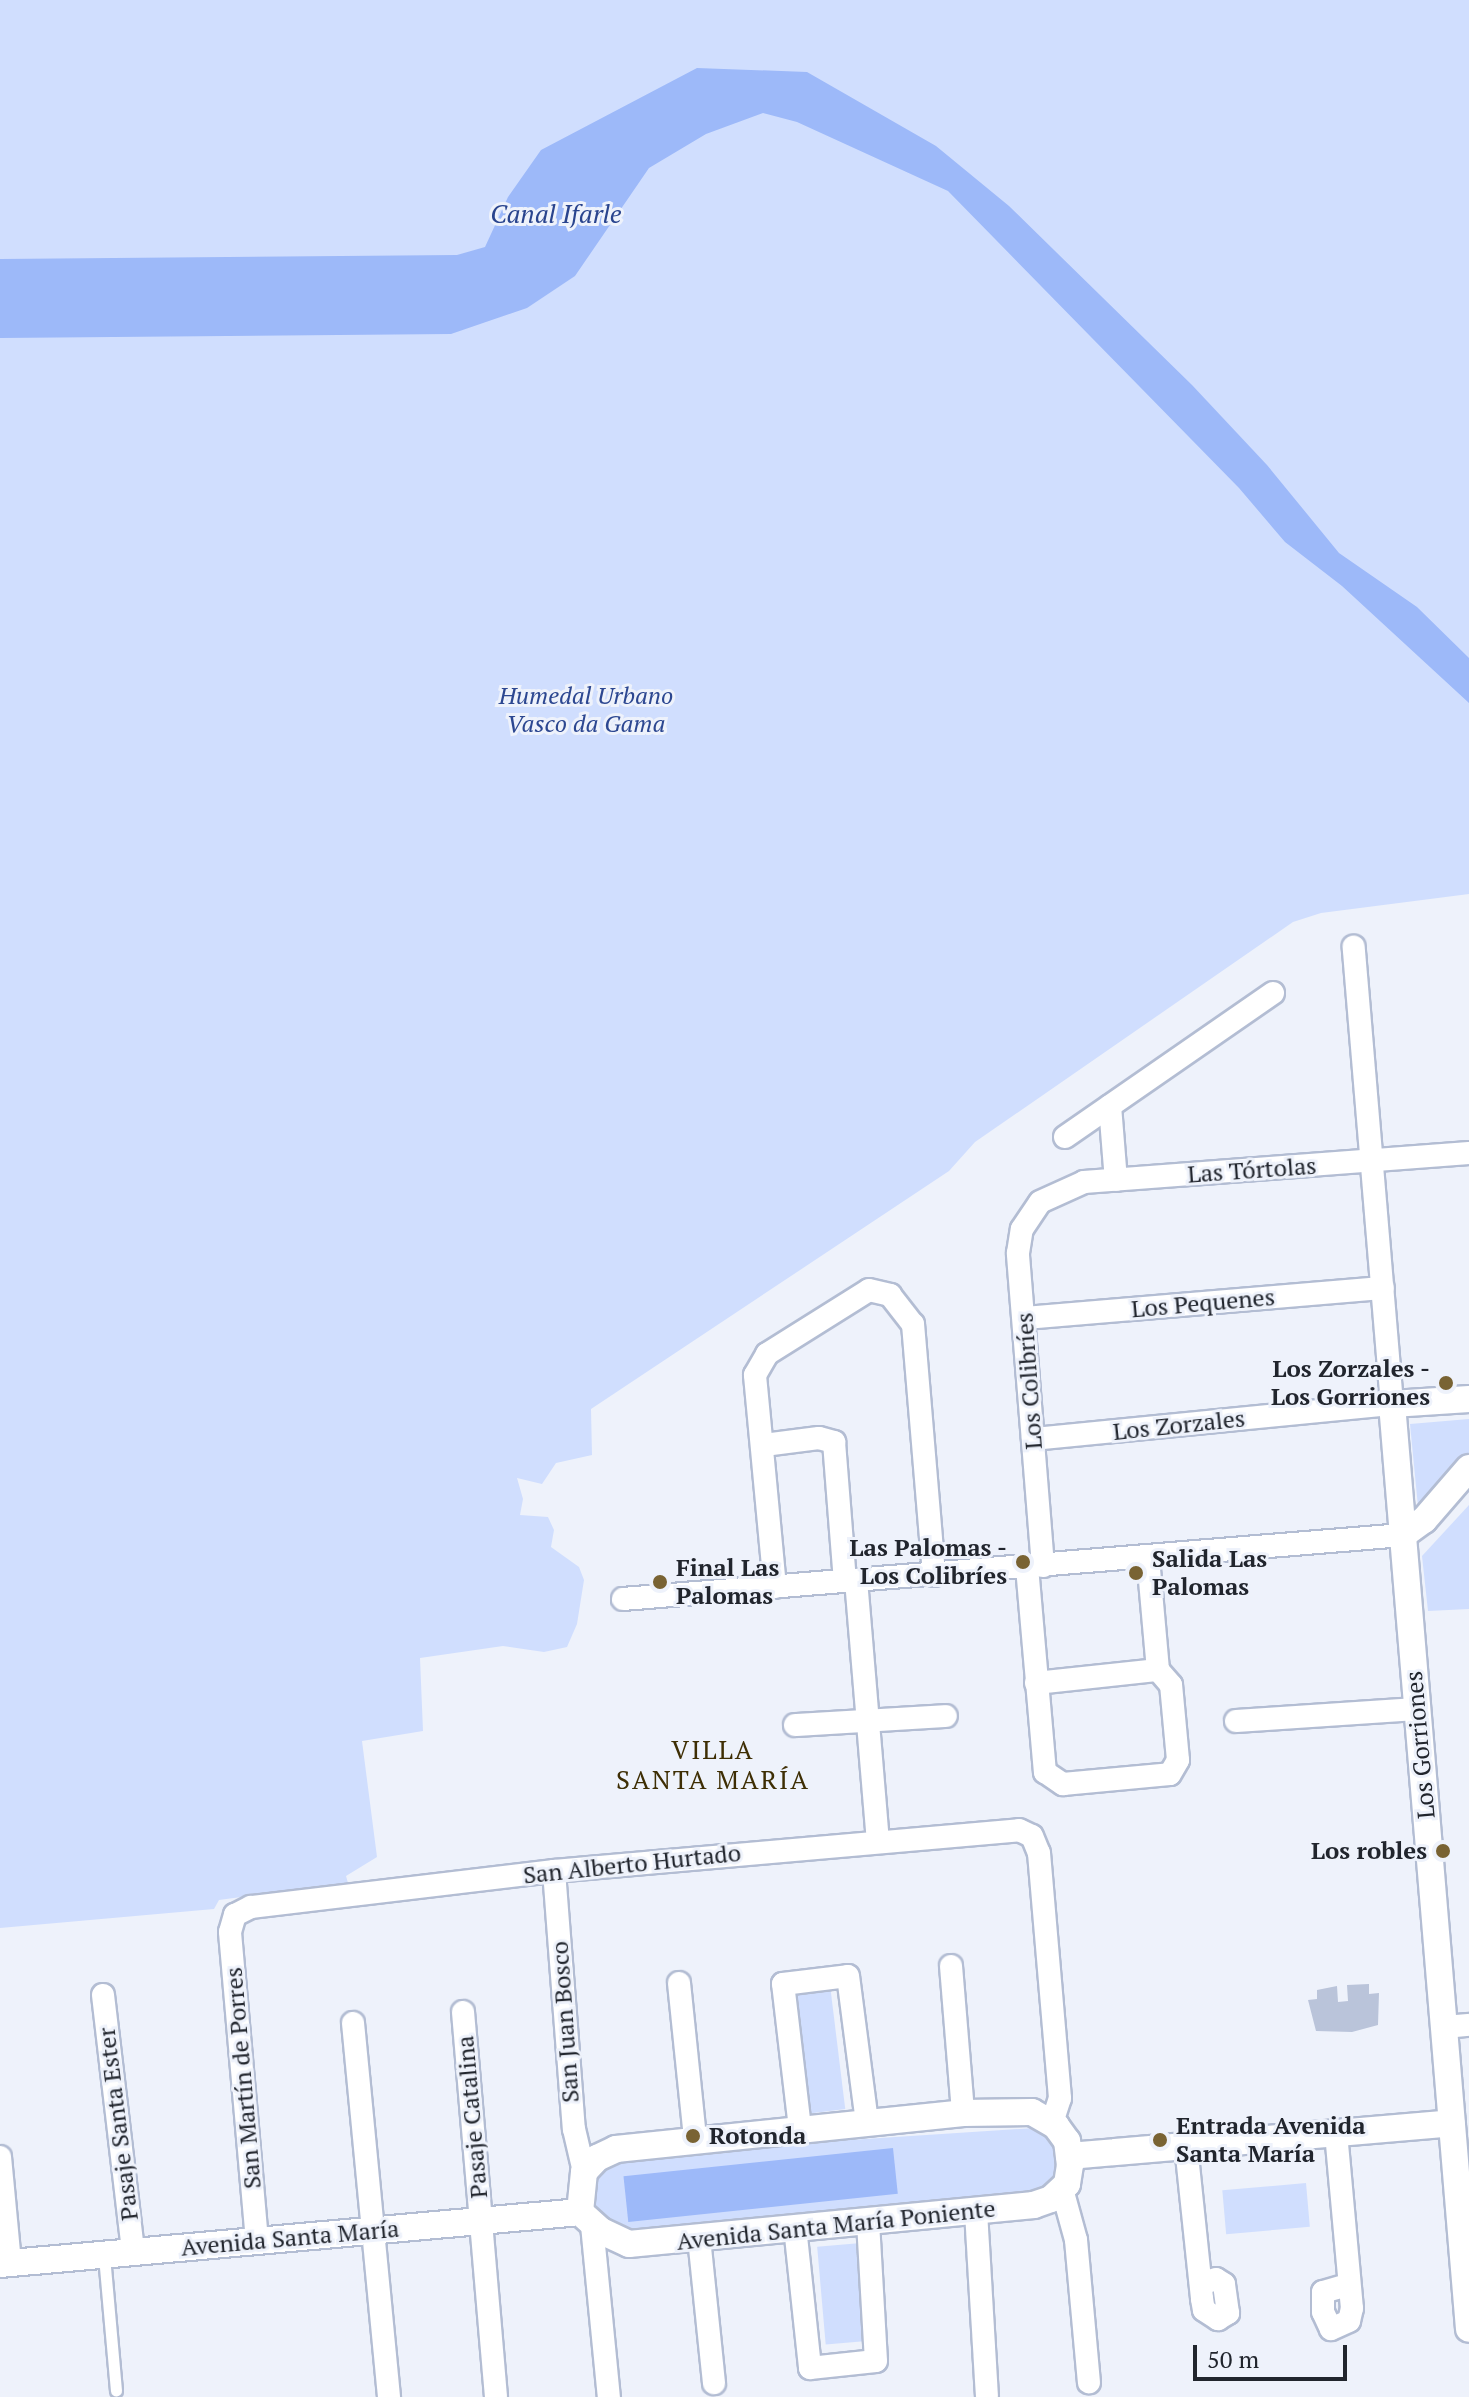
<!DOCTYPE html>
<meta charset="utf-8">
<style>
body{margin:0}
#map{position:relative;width:1469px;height:2397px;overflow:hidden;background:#eef2fb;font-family:"PT Serif",serif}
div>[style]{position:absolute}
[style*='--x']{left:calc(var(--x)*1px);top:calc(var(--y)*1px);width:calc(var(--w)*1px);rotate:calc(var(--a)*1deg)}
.green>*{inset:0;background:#d0defe;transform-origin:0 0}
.water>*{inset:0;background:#9db9f9;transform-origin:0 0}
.building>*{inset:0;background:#bac4da}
.roads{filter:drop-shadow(2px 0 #b3bdd3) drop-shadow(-2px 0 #b3bdd3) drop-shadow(0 2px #b3bdd3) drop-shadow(0 -2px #b3bdd3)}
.service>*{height:11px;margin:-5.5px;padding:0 5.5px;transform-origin:5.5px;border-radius:5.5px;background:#fff}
.minor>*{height:22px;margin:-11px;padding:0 11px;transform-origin:11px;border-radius:11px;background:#fff}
.tertiary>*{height:26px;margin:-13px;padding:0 13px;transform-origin:13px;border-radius:13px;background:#fff}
.dots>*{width:22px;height:22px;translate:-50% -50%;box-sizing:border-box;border:4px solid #eef2fb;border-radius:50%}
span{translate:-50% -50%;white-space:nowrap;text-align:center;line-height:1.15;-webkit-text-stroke:6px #eef2fb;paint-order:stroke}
.park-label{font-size:24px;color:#2c4791;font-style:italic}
.street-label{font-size:24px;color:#21252d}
.poi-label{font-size:24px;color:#21252d;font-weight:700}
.right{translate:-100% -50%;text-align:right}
.left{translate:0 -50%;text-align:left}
.water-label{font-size:26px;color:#29448e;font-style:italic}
.neighbourhood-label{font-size:26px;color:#3e2e04;letter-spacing:2px}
.scale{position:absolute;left:1193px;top:2345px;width:154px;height:36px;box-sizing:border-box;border:4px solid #21252d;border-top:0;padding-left:10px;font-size:24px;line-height:28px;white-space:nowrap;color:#21252d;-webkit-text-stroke:6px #eef2fb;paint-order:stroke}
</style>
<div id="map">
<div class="green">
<i style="clip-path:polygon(0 0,1469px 0,1469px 894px,1321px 913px,1293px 922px,975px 1142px,949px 1171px,591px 1409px,592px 1455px,556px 1463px,542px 1484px,517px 1478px,523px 1499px,520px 1515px,548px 1517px,554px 1530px,551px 1547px,579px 1567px,584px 1580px,577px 1624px,567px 1647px,544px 1652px,503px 1646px,420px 1658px,423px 1731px,362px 1741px,377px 1857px,346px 1876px,348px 1883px,219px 1900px,214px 1909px,0 1928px)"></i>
<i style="clip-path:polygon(1469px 1419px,1469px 1461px,1419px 1517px,1410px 1424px)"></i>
<i style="clip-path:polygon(1469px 1505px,1469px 1609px,1428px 1611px,1422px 1556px)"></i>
<i style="left:830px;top:1985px;width:125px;height:38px;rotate:83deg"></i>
<i style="clip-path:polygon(1034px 2128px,1056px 2146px,1060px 2175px,1038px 2194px,638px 2233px,611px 2227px,596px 2206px,596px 2180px,607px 2166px,635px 2154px)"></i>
<i style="left:1306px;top:2183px;width:44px;height:84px;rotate:85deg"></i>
<i style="left:861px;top:2243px;width:98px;height:44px;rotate:85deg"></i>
</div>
<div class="water">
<i style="clip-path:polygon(697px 68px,807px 72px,936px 146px,1009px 206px,1192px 385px,1267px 465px,1339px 553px,1417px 607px,1469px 658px,1469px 703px,1342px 586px,1285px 542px,1239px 488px,948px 191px,797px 122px,763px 113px,706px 134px,649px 168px,575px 276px,527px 308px,451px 334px,0 338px,0 259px,457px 255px,485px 247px,508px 197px,541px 150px)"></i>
<i style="left:893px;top:2148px;width:46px;height:271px;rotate:84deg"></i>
</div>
<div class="building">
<i style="clip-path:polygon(1369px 1984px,1369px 1994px,1379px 1993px,1378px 2025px,1352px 2032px,1316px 2031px,1308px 2000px,1317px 1999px,1317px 1990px,1337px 1986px,1338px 2002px,1348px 2001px,1347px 1985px)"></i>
</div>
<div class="roads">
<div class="service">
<i style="--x:104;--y:2256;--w:135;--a:84.9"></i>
</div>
<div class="minor">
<i style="--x:1110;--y:1106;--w:74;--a:85.4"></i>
<i style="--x:1065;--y:1137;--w:253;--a:-34.7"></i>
<i style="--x:1024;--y:1318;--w:360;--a:-4.8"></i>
<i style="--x:1033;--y:1439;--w:361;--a:-5.6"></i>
<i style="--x:1392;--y:1404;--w:459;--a:-94.8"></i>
<i style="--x:764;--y:1445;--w:55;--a:-7.3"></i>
<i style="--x:819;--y:1438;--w:16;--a:15"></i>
<i style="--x:834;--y:1442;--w:139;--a:85.5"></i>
<i style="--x:1148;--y:1558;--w:112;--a:84.9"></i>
<i style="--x:1043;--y:1566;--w:314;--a:-94.6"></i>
<i style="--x:1018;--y:1253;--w:24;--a:-81"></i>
<i style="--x:1022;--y:1229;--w:32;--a:-56"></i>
<i style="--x:1040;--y:1202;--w:48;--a:-24.4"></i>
<i style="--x:1084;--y:1182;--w:386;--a:-4.3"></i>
<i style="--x:1027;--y:1567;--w:206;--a:85"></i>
<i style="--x:1045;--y:1772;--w:22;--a:34"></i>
<i style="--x:1063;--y:1784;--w:107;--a:-5.3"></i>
<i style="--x:1170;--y:1774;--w:16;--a:-60"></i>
<i style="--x:1178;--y:1760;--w:75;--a:-95.3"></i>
<i style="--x:1171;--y:1685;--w:20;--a:-131"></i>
<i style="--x:856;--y:1580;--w:261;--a:85.2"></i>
<i style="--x:775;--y:1587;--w:213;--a:-95.4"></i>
<i style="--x:755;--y:1375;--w:24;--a:-60"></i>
<i style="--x:767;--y:1354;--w:120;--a:-32.1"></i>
<i style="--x:869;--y:1290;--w:22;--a:13"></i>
<i style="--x:890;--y:1295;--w:37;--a:52"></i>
<i style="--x:913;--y:1324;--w:252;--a:85.2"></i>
<i style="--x:623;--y:1599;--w:783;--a:-4.69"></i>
<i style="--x:1036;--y:1683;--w:123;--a:-6.1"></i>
<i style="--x:1236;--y:1721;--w:181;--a:-3.8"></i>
<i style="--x:795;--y:1725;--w:151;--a:-3.4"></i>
<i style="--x:554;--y:1871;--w:259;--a:85.6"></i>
<i style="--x:574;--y:2129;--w:44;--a:76.9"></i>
<i style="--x:951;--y:1966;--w:147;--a:85.3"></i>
<i style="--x:679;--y:1983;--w:156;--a:84.1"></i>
<i style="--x:103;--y:1995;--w:259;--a:83.3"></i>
<i style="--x:463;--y:2012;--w:386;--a:85.1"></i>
<i style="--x:353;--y:2023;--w:376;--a:84.5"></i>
<i style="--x:1444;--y:2027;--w:25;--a:-5"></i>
<i style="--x:800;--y:2128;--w:145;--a:-96.7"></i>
<i style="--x:783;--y:1984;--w:65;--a:-7"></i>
<i style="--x:848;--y:1976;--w:148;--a:82.6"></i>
<i style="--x:1336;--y:2133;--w:176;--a:84.8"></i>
<i style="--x:1352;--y:2308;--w:13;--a:103"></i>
<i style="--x:1349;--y:2321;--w:20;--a:156"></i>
<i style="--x:1331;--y:2329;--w:19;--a:-115"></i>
<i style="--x:1323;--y:2312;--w:20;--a:-90"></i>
<i style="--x:1323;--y:2292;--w:26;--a:-16"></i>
<i style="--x:1186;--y:2146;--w:154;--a:84"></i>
<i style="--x:1202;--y:2299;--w:11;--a:80"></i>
<i style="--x:1204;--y:2310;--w:17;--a:33"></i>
<i style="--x:1218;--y:2319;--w:12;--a:-31"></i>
<i style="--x:1228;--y:2313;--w:29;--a:-98"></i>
<i style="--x:1224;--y:2284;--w:9;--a:-148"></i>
<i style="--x:1216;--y:2279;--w:16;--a:162"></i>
<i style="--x:0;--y:2157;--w:106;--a:84.6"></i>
<i style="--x:1062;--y:2189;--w:53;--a:74.6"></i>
<i style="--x:1076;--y:2240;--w:143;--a:84.8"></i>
<i style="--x:976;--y:2212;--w:184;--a:86.6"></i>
<i style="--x:592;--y:2225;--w:173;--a:84.4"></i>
<i style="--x:795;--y:2227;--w:142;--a:83.9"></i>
<i style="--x:810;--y:2368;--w:66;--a:-6.1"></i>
<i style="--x:876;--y:2361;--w:138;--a:-93.3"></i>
<i style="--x:699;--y:2238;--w:146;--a:84.1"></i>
<i style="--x:257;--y:2241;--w:310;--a:-95"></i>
<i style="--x:230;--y:1932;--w:18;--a:-74"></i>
<i style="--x:235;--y:1915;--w:18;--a:-27"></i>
<i style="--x:251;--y:1907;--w:305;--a:-6.8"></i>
<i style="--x:554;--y:1871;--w:467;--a:-5"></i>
<i style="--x:1019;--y:1830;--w:14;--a:25"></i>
<i style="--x:1032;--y:1836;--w:18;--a:68"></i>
<i style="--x:1039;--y:1853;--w:246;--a:85.1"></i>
<i style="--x:1060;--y:2098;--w:25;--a:108"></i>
</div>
<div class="tertiary">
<i style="--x:1469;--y:1399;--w:77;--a:176.3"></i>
<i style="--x:1392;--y:1404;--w:928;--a:85.24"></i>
<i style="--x:1403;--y:1535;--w:26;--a:-36"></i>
<i style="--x:1424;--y:1520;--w:69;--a:-49.1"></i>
<i style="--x:1032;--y:2112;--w:28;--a:30"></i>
<i style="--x:1056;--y:2126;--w:19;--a:54"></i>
<i style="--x:1067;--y:2141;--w:24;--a:83"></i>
<i style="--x:1070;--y:2165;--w:19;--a:99"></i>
<i style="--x:1067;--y:2184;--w:22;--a:137"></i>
<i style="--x:1051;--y:2199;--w:18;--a:161"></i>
<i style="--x:1034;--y:2205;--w:407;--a:174.5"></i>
<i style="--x:629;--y:2244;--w:31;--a:-155"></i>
<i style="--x:601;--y:2231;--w:28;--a:-138"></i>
<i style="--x:580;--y:2212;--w:40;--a:-84.3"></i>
<i style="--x:584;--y:2172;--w:19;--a:-47"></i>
<i style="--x:597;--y:2158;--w:21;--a:-25"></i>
<i style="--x:616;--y:2149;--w:349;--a:-5.9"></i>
<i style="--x:963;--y:2113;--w:69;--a:-0.8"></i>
<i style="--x:1069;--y:2156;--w:384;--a:-4.9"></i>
<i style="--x:0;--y:2264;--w:582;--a:-5.12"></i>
</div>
</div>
<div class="dots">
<i style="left:1446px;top:1383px;background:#796333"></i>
<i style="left:1023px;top:1562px;background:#796333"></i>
<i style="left:1136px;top:1573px;background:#796333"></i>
<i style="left:660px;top:1582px;background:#796333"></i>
<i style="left:1443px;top:1851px;background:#796333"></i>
<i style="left:693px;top:2136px;background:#796333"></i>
<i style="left:1160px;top:2140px;background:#796333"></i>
</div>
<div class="park-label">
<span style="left:586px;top:710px">Humedal Urbano<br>Vasco da Gama</span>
</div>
<div class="street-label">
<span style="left:1252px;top:1170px;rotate:-4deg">Las Tórtolas</span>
<span style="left:1203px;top:1303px;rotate:-5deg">Los Pequenes</span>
<span style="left:1029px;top:1381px;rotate:-94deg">Los Colibríes</span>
<span style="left:1179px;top:1425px;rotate:-6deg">Los Zorzales</span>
<span style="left:1420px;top:1745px;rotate:-95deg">Los Gorriones</span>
<span style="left:632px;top:1864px;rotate:-6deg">San Alberto Hurtado</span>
<span style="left:565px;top:2022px;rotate:-94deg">San Juan Bosco</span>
<span style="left:243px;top:2078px;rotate:-95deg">San Martín de Porres</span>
<span style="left:472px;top:2117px;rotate:-95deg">Pasaje Catalina</span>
<span style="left:118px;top:2124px;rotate:-97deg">Pasaje Santa Ester</span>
<span style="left:836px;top:2225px;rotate:-6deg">Avenida Santa María Poniente</span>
<span style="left:290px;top:2238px;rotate:-5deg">Avenida Santa María</span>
</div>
<div class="poi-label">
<span class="right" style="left:1430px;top:1383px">Los Zorzales -<br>Los Gorriones</span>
<span class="right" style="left:1007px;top:1562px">Las Palomas -<br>Los Colibríes</span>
<span class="left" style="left:1152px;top:1573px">Salida Las<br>Palomas</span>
<span class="left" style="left:676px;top:1582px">Final Las<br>Palomas</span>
<span class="right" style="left:1427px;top:1851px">Los robles</span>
<span class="left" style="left:1176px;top:2140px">Entrada Avenida<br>Santa María</span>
<span class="left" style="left:709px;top:2136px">Rotonda</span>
</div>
<div class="water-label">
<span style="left:556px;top:214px">Canal Ifarle</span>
</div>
<div class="neighbourhood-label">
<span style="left:713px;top:1765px">VILLA<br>SANTA MARÍA</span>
</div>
<div class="scale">50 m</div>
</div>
